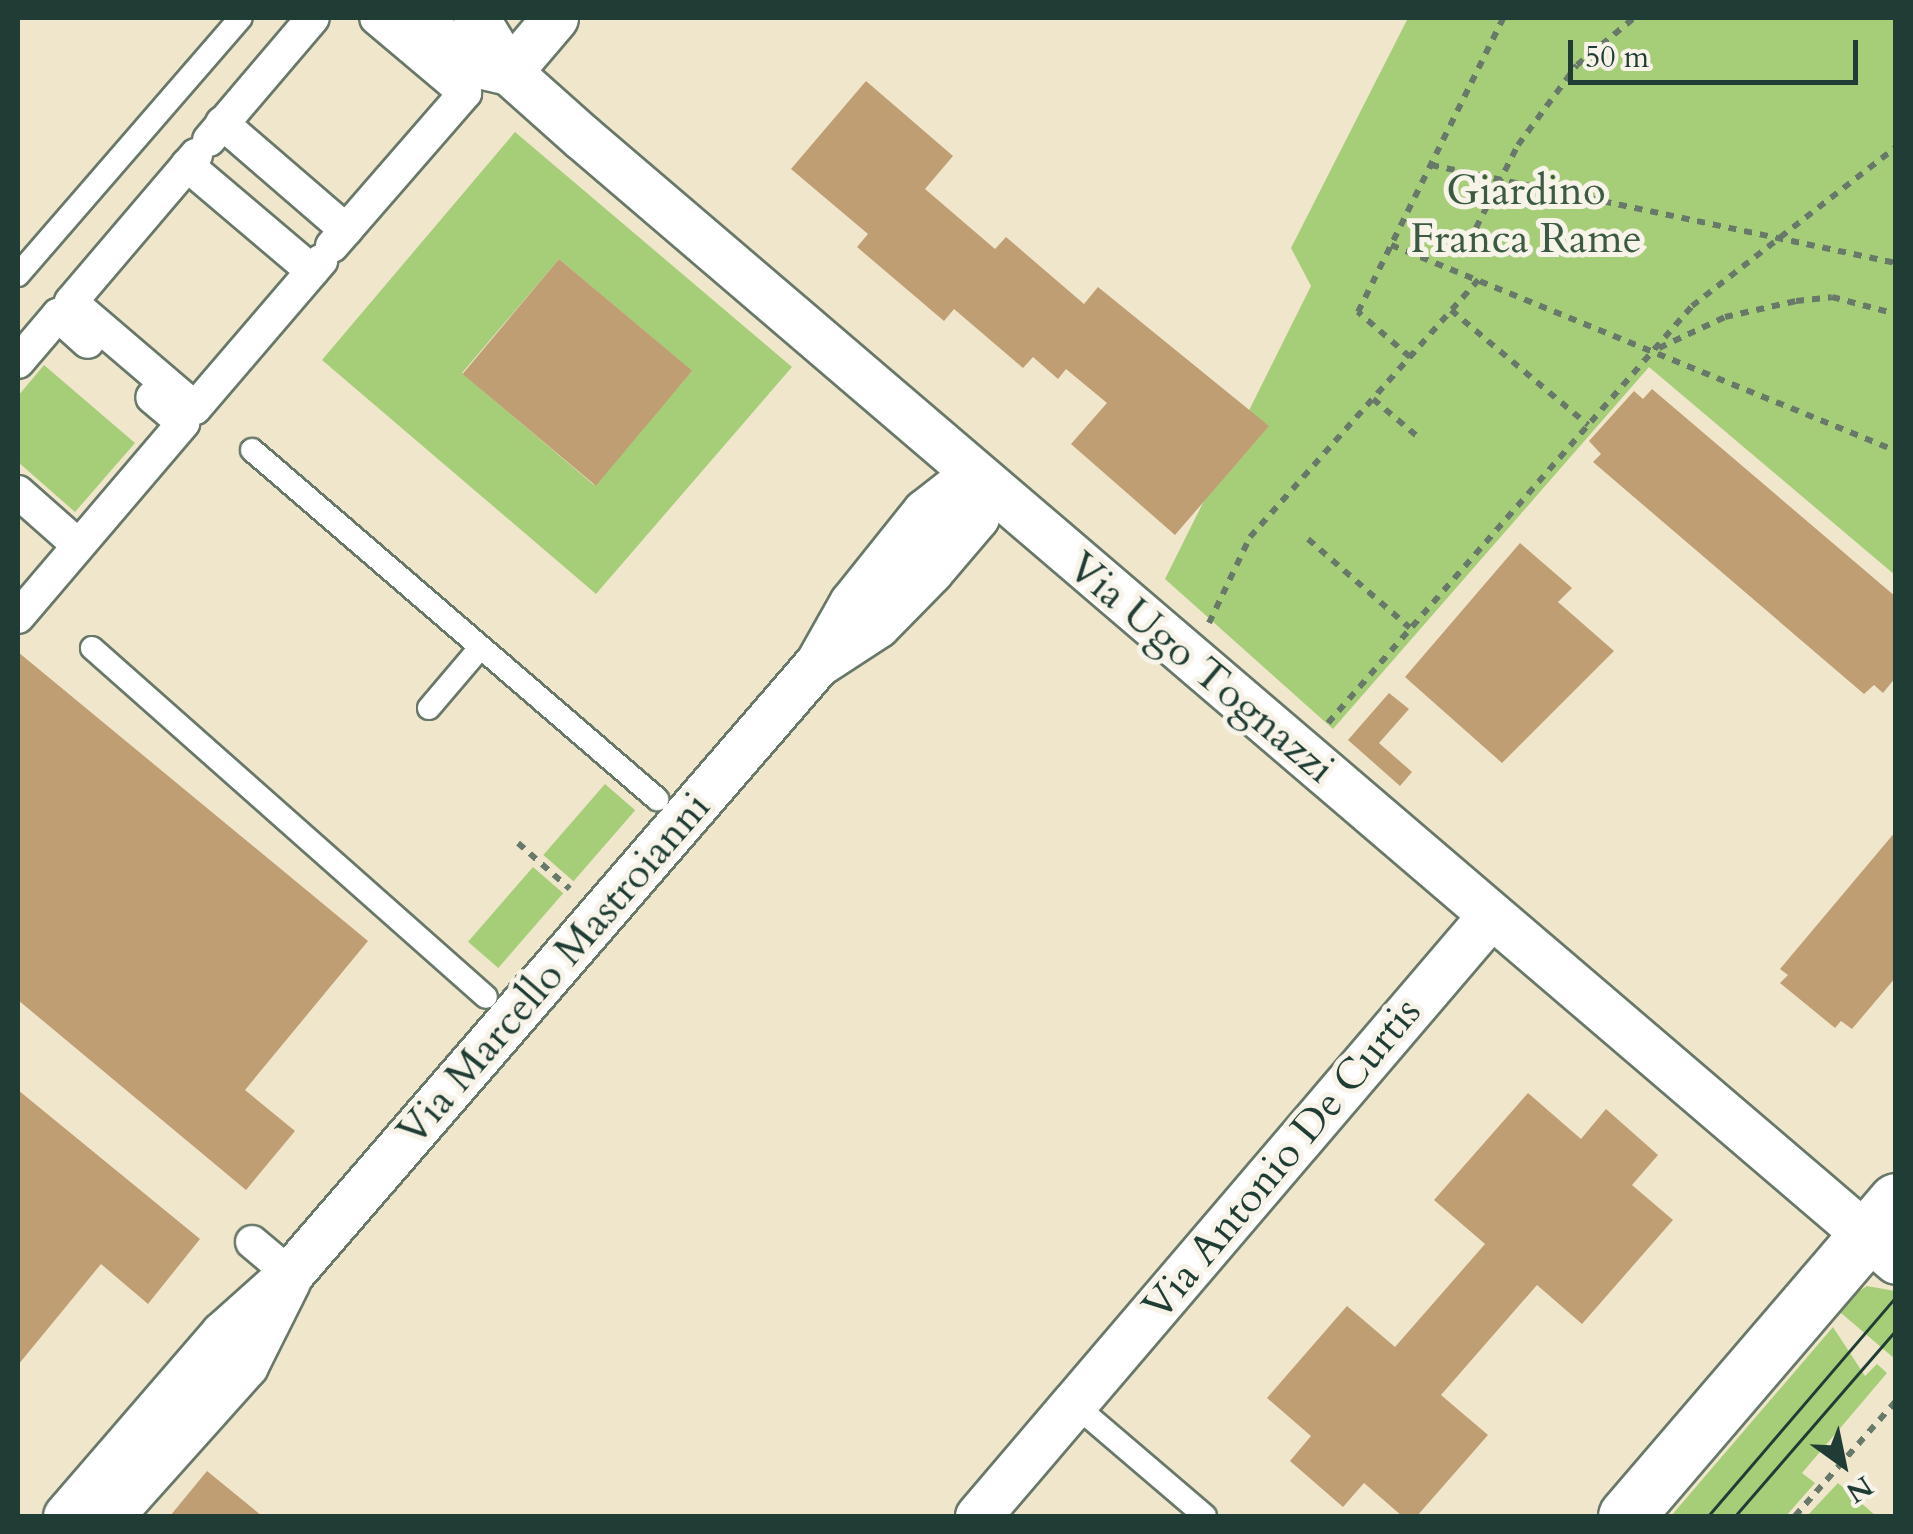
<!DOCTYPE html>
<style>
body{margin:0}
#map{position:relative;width:1913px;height:1534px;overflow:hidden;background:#f0e6cc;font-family:Cardo,serif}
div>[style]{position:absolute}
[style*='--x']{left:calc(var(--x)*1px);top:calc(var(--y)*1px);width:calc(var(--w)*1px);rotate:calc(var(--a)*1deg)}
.green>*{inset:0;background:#a6ce79;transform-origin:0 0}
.building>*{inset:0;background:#c09e73;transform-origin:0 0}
.path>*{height:6px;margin-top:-3px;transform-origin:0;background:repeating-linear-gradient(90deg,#687869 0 8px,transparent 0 16px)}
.roads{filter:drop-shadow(2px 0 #687869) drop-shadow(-2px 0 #687869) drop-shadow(0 2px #687869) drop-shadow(0 -2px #687869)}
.service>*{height:22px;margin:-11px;padding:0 11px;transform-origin:11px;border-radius:11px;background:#fff}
.pedestrian>*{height:32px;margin:-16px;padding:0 16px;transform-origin:16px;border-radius:16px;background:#fff}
.minor>*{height:45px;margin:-22.5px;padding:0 22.5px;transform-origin:22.5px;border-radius:22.5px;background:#fff}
.tertiary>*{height:55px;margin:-27.5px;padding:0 27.5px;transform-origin:27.5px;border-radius:27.5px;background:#fff}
.tram>*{height:2.5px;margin:-1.25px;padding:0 1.25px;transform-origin:1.25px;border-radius:1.25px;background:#1f3d34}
span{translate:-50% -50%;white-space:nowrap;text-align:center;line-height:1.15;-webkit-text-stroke:10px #f7f3e8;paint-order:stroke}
.park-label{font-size:42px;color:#3a5a42}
.street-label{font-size:42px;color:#1f3d34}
.frame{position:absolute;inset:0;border:20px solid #1f3d34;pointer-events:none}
.north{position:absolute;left:1793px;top:1414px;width:100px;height:100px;-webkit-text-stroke:8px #f7f3e8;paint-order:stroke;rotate:147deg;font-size:28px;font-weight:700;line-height:40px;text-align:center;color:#1f3d34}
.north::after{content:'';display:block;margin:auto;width:35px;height:45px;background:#1f3d34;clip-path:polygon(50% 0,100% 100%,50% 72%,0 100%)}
.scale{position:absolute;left:1568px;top:40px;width:290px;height:45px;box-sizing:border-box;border:5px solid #1f3d34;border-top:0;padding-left:12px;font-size:30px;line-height:35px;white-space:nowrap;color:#1f3d34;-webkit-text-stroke:8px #f7f3e8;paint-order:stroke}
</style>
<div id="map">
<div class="green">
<i style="clip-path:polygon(1408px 18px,1895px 18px,1895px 575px,1649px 367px,1333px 729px,1165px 579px,1311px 286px,1291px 248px)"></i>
<i style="clip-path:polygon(evenodd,515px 132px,792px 367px,596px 594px,322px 360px,515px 132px,559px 259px,692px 371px,594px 485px,462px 373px,559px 259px)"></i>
<i style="clip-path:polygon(44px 365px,135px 443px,75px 512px,18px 462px,18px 396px)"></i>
<i style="left:605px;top:784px;width:40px;height:94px;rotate:41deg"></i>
<i style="left:533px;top:867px;width:40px;height:99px;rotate:41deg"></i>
<i style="clip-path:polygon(1867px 1286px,1895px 1291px,1895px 1359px,1834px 1307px)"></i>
<i style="clip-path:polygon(1833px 1327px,1865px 1376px,1877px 1364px,1887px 1373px,1802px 1473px,1815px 1483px,1786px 1516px,1671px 1516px)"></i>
<i style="clip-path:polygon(1838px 1483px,1876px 1516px,1807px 1516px)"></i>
</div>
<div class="building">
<i style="clip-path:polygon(866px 81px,953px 156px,925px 189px,995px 249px,1006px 237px,1084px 304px,1098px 287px,1269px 426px,1175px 535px,1071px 444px,1107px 403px,1066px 369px,1058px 379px,1033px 357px,1023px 368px,954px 309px,944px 321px,857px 247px,868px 234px,791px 169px)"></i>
<i style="left:559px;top:259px;width:174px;height:150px;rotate:40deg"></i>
<i style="clip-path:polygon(1652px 389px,1896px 597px,1896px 677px,1883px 693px,1874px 685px,1864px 694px,1593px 462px,1601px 454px,1589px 441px,1634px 391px,1643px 399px)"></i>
<i style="clip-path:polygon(1520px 543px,1572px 588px,1558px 602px,1614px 651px,1502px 763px,1405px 677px)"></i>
<i style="clip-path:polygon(18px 652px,368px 941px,245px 1090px,295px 1131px,246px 1190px,18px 1000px)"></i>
<i style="clip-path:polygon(1389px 693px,1409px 709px,1379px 743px,1412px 772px,1400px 786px,1348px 740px)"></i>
<i style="clip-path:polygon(1896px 831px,1896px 977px,1852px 1029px,1841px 1021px,1835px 1028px,1780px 983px,1788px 975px,1780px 969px)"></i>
<i style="clip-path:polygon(18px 1090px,200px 1239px,148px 1304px,101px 1264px,18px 1365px)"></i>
<i style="clip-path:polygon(1528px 1093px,1581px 1139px,1606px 1109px,1658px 1155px,1632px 1185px,1673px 1220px,1582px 1324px,1537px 1285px,1441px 1395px,1488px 1435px,1417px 1516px,1402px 1516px,1364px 1483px,1343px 1507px,1290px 1461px,1311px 1436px,1267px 1398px,1347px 1306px,1395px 1347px,1485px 1244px,1434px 1200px)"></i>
<i style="clip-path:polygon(207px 1471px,262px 1516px,170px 1516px)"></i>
</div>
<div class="path">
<i style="--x:1431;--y:165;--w:475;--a:11.9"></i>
<i style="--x:1476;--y:228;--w:93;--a:-63.2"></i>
<i style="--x:1518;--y:145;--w:99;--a:-53.6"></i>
<i style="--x:1577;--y:65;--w:74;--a:-39.5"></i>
<i style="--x:1391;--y:245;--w:545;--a:22.19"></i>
<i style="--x:1451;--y:310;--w:179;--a:40"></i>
<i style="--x:1659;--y:348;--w:73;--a:-25.2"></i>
<i style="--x:1725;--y:317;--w:73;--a:-12.7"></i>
<i style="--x:1796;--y:301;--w:36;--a:-6"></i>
<i style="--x:1832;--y:297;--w:66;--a:14.9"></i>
<i style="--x:1410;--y:357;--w:69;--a:-139.1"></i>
<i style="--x:1358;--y:312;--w:328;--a:-63.7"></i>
<i style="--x:1373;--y:399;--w:59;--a:40.2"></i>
<i style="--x:1308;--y:539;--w:135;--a:41.1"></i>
<i style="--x:1209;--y:623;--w:95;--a:-64.5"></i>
<i style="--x:1250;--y:537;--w:344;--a:-48.4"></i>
<i style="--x:1328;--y:723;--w:554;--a:-48.88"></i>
<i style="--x:1692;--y:306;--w:259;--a:-37.9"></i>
<i style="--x:518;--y:843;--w:69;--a:41.5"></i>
<i style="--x:1795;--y:1516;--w:153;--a:-48.7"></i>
</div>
<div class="roads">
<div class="service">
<i style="--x:18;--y:275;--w:340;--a:-49.1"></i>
<i style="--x:252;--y:450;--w:535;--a:40.75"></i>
<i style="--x:92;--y:648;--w:526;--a:41.53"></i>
<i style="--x:429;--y:708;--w:77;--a:-49.7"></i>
<i style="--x:1074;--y:1404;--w:172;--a:40.5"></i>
</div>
<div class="pedestrian">
<i style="--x:222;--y:123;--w:164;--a:40.8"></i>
<i style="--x:209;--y:140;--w:160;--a:-49.6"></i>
<i style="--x:196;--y:155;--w:193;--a:130.4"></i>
<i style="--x:71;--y:302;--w:163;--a:40.5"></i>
<i style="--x:195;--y:408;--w:194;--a:-49.4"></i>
<i style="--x:187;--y:165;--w:164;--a:40.3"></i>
<i style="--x:332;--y:246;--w:203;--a:-49"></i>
<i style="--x:465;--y:93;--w:116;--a:-139.9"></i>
<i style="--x:18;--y:362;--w:62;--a:-49.6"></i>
<i style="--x:58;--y:315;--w:40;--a:42"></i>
<i style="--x:18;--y:492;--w:80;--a:41.5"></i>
<i style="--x:18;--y:617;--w:255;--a:-49.6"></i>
<i style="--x:183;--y:423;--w:40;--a:-140"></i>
<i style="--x:252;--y:1242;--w:50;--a:40.1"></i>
</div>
<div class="minor">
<i style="--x:415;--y:18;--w:71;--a:39.3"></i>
<i style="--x:470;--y:63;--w:40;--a:13"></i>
<i style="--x:476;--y:18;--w:63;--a:58.6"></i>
<i style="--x:509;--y:72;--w:98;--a:41.7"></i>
<i style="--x:582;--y:137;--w:1729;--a:40.54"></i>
<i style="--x:509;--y:72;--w:71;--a:-49.6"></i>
<i style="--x:822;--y:661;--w:66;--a:-33.2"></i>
<i style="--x:877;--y:625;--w:76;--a:-45.5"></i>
<i style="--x:930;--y:571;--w:71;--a:-49.6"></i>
<i style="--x:976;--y:517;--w:36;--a:-80"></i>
<i style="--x:66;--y:1516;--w:240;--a:-49.2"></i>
<i style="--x:223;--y:1334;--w:90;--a:-41.8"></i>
<i style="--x:290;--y:1274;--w:808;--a:-49.17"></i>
<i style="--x:818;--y:663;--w:69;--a:-60.5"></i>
<i style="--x:852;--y:603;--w:117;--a:-51.3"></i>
<i style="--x:925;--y:512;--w:47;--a:-38.1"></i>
<i style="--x:962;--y:483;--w:20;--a:-3"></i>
<i style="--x:110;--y:1516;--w:203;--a:-48.2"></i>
<i style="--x:245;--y:1365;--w:94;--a:-63.4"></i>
<i style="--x:978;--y:1516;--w:790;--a:-49.52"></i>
</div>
<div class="tertiary">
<i style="--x:1626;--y:1516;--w:415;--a:-49.4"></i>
</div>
</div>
<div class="tram">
<i style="--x:1708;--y:1516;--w:289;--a:-49.4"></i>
<i style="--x:1735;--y:1516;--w:246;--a:-49.1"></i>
</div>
<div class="park-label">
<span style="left:1526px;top:215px">Giardino<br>Franca Rame</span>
</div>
<div class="street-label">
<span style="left:1201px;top:668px;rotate:40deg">Via Ugo Tognazzi</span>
<span style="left:554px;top:969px;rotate:-49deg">Via Marcello Mastroianni</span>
<span style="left:1282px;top:1159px;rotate:-50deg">Via Antonio De Curtis</span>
</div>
<div class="frame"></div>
<div class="north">N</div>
<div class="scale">50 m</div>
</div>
